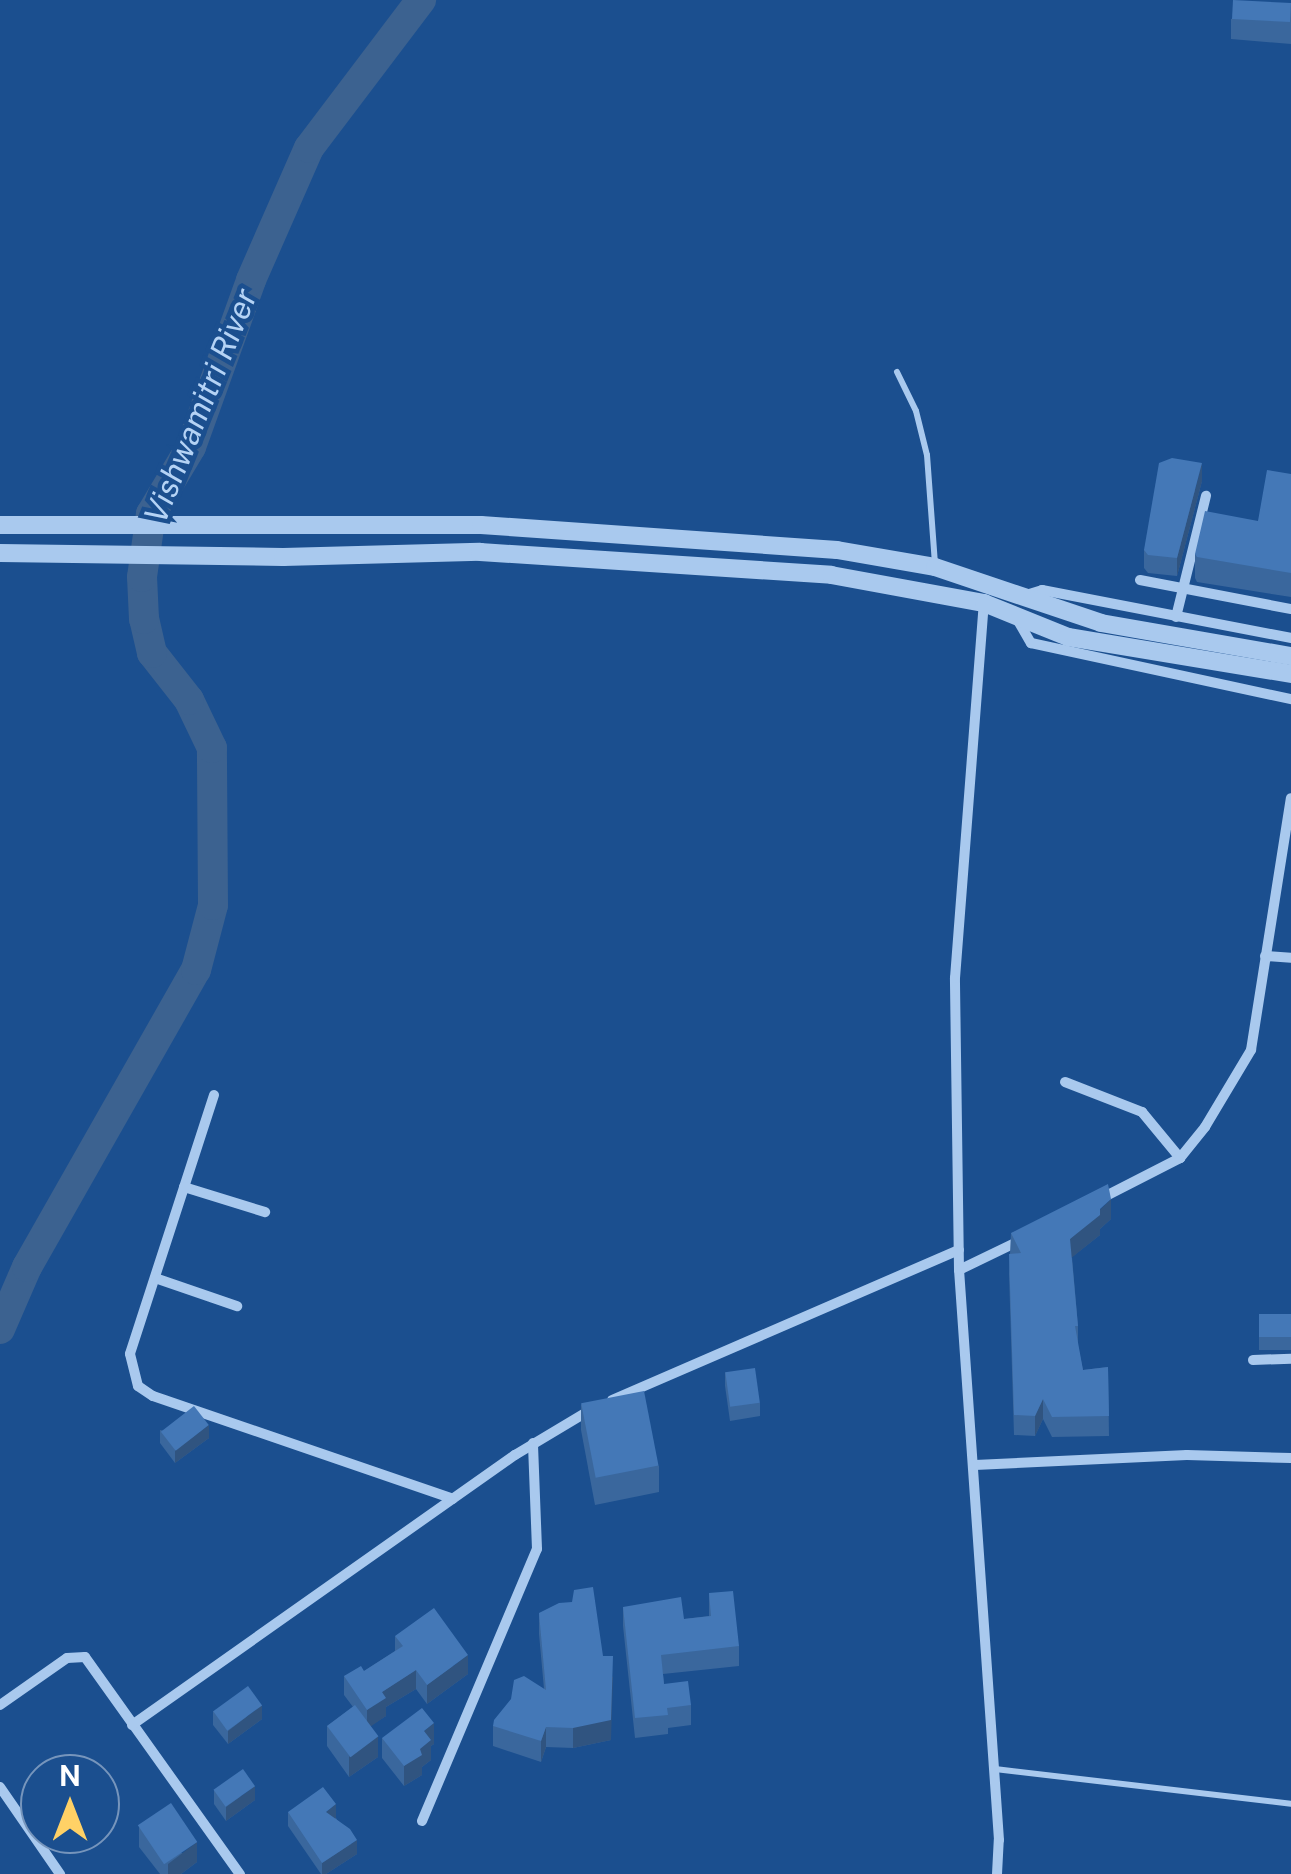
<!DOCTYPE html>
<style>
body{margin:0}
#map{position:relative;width:1291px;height:1874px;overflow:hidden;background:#1b4f8f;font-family:"Public Sans",sans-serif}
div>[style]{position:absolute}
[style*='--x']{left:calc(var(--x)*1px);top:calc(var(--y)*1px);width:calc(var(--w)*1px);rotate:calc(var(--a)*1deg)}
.river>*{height:30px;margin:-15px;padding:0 15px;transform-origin:15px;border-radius:15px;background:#3c6290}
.service>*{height:6px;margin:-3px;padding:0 3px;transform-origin:3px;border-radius:3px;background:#a9c9ee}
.minor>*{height:10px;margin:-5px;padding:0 5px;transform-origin:5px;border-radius:5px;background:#a9c9ee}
.tertiary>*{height:18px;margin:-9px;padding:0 9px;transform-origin:9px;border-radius:9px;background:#a9c9ee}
.wall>*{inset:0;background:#3a679d;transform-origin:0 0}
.shaded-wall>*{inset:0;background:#305480}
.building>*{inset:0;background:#4478b7;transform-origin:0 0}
span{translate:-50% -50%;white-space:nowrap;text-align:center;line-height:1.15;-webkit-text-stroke:9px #1b4f8f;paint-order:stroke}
.water-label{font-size:32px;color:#b5d3f5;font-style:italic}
.north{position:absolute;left:20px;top:1754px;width:100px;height:100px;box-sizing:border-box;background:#1b4f8f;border:2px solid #7695bc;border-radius:50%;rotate:0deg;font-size:28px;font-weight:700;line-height:40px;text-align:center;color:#fff}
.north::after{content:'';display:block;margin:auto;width:35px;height:45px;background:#ffd166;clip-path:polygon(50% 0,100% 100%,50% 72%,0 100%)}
</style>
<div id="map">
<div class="river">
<i style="--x:0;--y:1329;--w:68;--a:-66.5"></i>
<i style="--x:27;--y:1267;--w:342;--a:-60.4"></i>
<i style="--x:196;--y:970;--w:67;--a:-75.3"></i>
<i style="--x:213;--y:905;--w:157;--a:-90.4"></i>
<i style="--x:212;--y:748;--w:53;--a:-115.6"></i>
<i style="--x:189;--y:700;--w:60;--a:-128.2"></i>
<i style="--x:152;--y:653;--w:35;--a:-103"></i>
<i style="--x:144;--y:619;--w:42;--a:-92.7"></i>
<i style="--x:142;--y:577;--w:64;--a:-81.9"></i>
<i style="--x:151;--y:514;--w:78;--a:-59.2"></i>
<i style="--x:191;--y:447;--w:177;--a:-70.2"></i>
<i style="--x:251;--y:280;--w:144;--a:-66.3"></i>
<i style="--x:309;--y:148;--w:186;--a:-52.9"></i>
</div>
<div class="service">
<i style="--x:897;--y:372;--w:43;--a:64"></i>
<i style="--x:916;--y:411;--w:45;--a:76"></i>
<i style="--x:927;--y:455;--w:110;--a:85.8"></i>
<i style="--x:995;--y:1769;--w:298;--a:6.7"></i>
</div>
<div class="minor">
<i style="--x:1140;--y:580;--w:154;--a:10.9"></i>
<i style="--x:1026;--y:595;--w:17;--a:-17"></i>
<i style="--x:1042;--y:590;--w:254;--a:10.9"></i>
<i style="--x:1176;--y:617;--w:125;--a:-76.1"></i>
<i style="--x:1017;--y:619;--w:28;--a:60"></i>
<i style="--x:1031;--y:643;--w:266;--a:12.2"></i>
<i style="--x:1265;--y:956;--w:26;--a:4"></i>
<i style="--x:1065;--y:1082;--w:83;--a:21.3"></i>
<i style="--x:1142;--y:1112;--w:60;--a:50.4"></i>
<i style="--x:214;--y:1095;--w:272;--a:108"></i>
<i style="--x:130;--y:1354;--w:33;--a:76"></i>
<i style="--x:138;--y:1386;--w:18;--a:34"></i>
<i style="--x:153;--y:1396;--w:317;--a:18.9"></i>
<i style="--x:184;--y:1187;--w:85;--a:17.2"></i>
<i style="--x:1100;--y:1199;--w:90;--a:-27.1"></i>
<i style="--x:1180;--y:1158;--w:40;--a:-51"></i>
<i style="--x:1205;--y:1127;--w:90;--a:-59.1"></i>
<i style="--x:1251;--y:1050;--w:255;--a:-81"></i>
<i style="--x:959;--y:1270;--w:292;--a:-90.8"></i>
<i style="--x:955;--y:978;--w:377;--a:-85.6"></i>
<i style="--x:155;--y:1278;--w:87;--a:18.9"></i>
<i style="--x:1253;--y:1360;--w:38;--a:-2"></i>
<i style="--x:612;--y:1400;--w:378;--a:-23.4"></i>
<i style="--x:975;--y:1465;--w:212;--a:-2.7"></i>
<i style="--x:1187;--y:1455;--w:104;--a:1.7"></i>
<i style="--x:0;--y:1705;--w:82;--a:-35"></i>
<i style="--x:67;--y:1658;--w:18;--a:-3"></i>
<i style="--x:85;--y:1657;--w:267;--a:54.5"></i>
<i style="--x:132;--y:1725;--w:469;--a:-35.2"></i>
<i style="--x:515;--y:1455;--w:90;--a:-30.9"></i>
<i style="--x:0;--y:1787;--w:106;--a:55.4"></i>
<i style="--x:422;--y:1821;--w:295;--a:-67.1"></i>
<i style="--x:537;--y:1549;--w:106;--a:-92.2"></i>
<i style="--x:997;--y:1874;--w:34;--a:-87"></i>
<i style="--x:999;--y:1840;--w:571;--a:-94.01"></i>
<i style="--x:959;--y:1270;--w:71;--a:-25.8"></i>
</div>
<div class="tertiary">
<i style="--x:0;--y:525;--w:481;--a:0"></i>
<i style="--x:481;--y:525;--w:357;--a:4"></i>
<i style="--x:837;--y:550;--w:99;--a:9.8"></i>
<i style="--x:935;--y:567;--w:175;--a:18.6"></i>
<i style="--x:1101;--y:623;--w:193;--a:9.9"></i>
<i style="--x:0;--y:553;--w:283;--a:0.8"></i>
<i style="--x:283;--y:557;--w:197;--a:-1.5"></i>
<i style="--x:480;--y:552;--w:352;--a:3.7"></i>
<i style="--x:831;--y:575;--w:156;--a:10.4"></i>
<i style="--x:984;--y:603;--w:91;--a:22"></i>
<i style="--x:1068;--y:637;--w:226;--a:9.4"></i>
</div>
<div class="wall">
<i style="clip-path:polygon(1291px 3px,1291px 44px,1231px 39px,1231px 19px)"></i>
<i style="clip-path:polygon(1291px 474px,1291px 597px,1197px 582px,1195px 578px,1195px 554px,1258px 521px)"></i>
<i style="clip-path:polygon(1202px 481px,1177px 576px,1148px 573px,1144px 568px,1144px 550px)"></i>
<i style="clip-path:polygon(1111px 1219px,1100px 1229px,1100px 1235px,1072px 1257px,1078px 1326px,1078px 1346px,1083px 1370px,1108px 1367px,1109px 1436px,1052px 1437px,1043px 1419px,1035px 1436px,1014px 1435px,1009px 1274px,1011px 1233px)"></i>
<i style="left:1259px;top:1314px;width:32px;height:36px"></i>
<i style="clip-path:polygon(725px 1372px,760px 1403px,760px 1416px,730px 1421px,725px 1386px)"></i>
<i style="clip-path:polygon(581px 1404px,659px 1466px,659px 1492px,595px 1505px,581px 1430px)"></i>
<i style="clip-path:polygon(160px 1430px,209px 1438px,175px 1463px,160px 1443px)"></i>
<i style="clip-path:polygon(709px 1593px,739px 1646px,739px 1666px,663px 1674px,664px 1684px,691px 1705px,691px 1725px,668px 1728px,668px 1734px,635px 1738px,623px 1626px,623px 1607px,684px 1619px,709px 1616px)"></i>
<i style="clip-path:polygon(539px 1613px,611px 1740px,573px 1748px,546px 1747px,541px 1762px,493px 1746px,493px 1726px,544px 1689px,539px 1634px)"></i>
<i style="clip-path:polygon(395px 1636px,468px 1674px,427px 1704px,416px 1689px,386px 1707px,386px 1716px,370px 1726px,378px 1757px,349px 1777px,327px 1746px,327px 1726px,353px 1707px,344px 1695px,344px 1676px,364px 1671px,395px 1651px)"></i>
<i style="clip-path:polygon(213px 1711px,262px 1719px,228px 1744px,213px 1725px)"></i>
<i style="clip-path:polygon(382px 1738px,434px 1744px,431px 1746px,431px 1760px,422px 1767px,422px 1775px,404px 1786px,382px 1758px)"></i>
<i style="clip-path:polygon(214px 1790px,255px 1800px,226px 1821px,214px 1804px)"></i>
<i style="clip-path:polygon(288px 1812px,336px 1818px,357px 1854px,326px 1874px,321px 1874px,288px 1826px)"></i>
<i style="clip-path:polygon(139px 1827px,197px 1862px,181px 1874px,160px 1874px,139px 1847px)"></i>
</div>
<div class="shaded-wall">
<i style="clip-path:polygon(1202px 463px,1202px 481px,1177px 576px,1177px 558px)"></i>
<i style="clip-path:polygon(1111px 1199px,1111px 1219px,1100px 1229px,1100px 1235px,1070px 1259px,1070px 1239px)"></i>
<i style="clip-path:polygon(1043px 1399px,1043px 1419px,1035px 1436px,1035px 1416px)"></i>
<i style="clip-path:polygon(209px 1425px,209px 1438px,175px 1463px,175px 1450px)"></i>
<i style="clip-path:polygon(468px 1655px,468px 1674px,427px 1704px,427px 1685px)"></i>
<i style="clip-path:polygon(416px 1670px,416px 1689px,386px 1707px,386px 1716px,367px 1729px,367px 1710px,382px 1692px)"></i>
<i style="clip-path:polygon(613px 1676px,611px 1740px,573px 1748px,573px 1728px)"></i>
<i style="clip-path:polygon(262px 1705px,262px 1719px,228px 1744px,228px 1731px)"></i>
<i style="clip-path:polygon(434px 1723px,434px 1744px,431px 1746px,431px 1760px,422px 1767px,422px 1775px,404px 1786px,404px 1766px,420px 1749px,424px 1731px)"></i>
<i style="clip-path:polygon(546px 1727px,546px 1747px,541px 1762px,541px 1741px)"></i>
<i style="clip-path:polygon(378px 1736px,378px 1757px,349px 1777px,349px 1757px)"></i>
<i style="clip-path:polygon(255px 1786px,255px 1800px,226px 1821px,226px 1807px)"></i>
<i style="clip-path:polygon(336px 1804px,336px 1818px,326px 1825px,326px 1812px)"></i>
<i style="clip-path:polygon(357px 1840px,357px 1854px,326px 1874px,322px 1874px,322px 1863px)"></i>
<i style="clip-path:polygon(197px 1842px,197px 1862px,181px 1874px,168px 1874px,168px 1864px)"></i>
</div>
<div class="building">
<i style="left:1233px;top:0;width:58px;height:19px;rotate:3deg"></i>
<i style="clip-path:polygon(1172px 458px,1202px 463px,1177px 558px,1148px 555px,1144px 550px,1159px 463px)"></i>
<i style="clip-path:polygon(1267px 470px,1291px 474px,1291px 573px,1197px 557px,1195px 554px,1205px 511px,1258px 521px)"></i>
<i style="clip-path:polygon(1108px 1184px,1111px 1199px,1100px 1209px,1100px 1215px,1070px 1239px,1078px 1326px,1075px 1326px,1083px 1370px,1108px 1367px,1109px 1416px,1052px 1417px,1043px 1399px,1035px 1416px,1014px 1415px,1009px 1254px,1021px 1253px,1011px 1233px)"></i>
<i style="left:1259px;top:1314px;width:32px;height:23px"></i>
<i style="left:755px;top:1368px;width:35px;height:30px;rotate:82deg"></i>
<i style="left:644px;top:1391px;width:76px;height:64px;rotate:79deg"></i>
<i style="left:194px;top:1406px;width:24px;height:42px;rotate:52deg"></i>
<i style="clip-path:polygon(593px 1587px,603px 1656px,613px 1656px,611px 1720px,573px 1728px,546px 1727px,541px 1741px,493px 1726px,494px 1720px,511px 1699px,514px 1680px,524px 1676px,546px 1690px,539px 1613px,559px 1603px,572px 1602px,574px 1590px)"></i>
<i style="clip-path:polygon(733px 1591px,739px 1646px,661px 1655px,664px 1684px,688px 1681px,691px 1705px,667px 1708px,668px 1715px,635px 1718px,623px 1607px,681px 1597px,684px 1619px,711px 1616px,709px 1593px)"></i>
<i style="clip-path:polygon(434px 1608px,468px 1655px,427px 1685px,416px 1670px,382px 1692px,386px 1698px,367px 1710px,344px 1676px,361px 1666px,364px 1671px,403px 1646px,395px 1636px)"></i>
<i style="left:248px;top:1686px;width:24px;height:43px;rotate:54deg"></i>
<i style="left:355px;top:1705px;width:39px;height:35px;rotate:53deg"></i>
<i style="clip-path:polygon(422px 1708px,434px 1723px,424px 1731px,431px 1740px,420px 1749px,422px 1755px,404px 1766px,382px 1738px)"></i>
<i style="left:243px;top:1769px;width:21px;height:36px;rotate:55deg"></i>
<i style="clip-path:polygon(323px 1787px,336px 1804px,326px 1812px,350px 1829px,357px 1840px,322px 1863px,288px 1812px)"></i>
<i style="left:171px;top:1803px;width:47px;height:40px;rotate:56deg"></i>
</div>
<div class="water-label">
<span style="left:201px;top:406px;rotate:-68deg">Vishwamitri River</span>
</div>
<div class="north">N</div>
</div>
